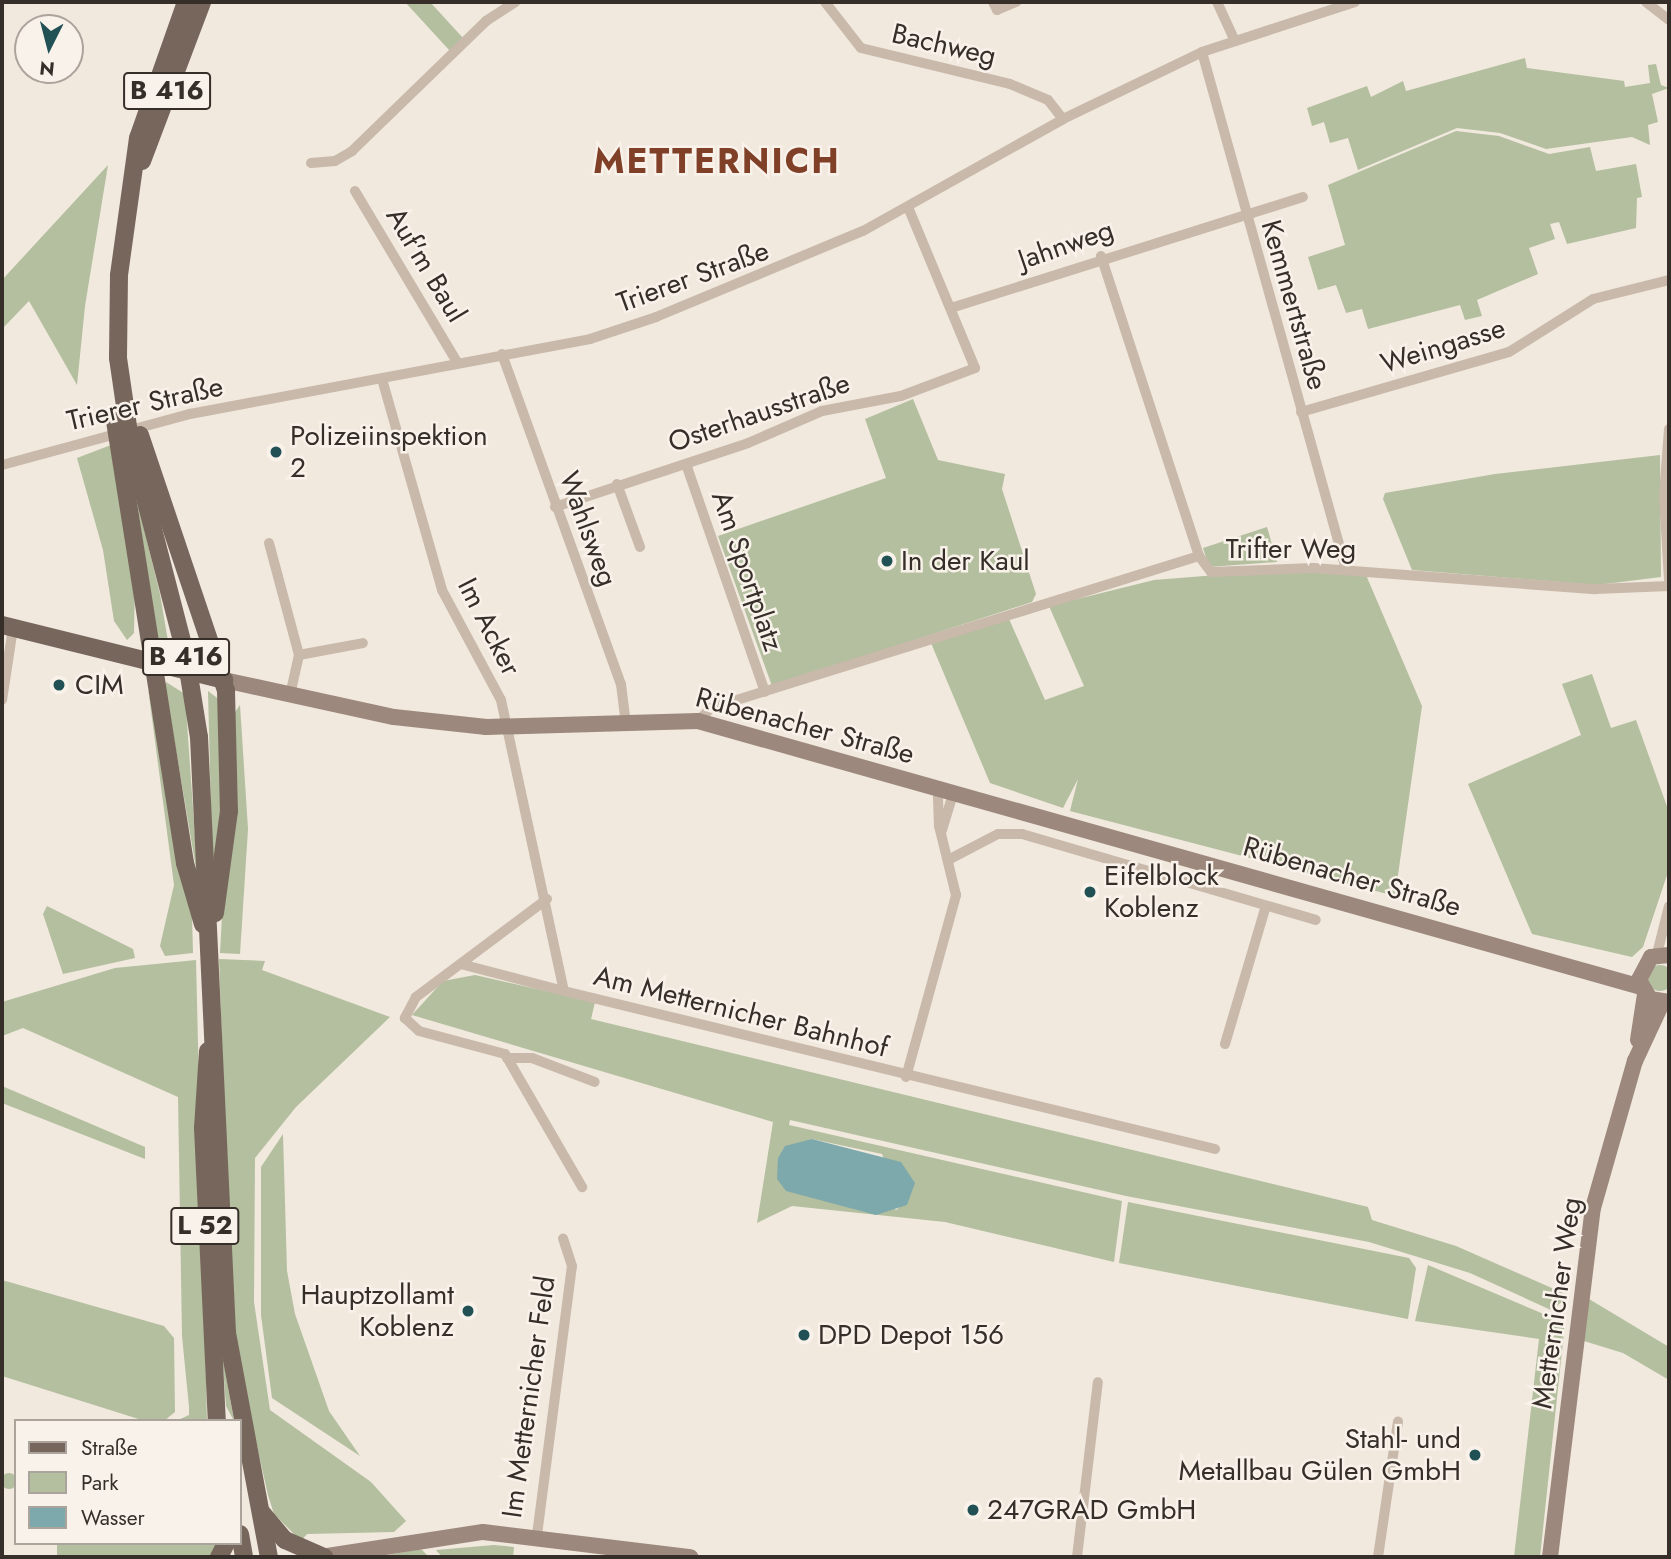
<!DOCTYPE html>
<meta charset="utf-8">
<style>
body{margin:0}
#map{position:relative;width:1671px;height:1559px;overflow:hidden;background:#f1e8de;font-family:Jost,sans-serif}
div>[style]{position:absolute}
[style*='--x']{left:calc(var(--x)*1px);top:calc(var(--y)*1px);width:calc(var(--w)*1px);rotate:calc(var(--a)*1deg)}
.green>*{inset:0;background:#b3bf9e;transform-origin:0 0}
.round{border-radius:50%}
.water>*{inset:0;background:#7ea9ac}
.street>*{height:10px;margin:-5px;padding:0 5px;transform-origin:5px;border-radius:5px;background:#c8b9aa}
.secondary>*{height:16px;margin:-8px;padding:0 8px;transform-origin:8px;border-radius:8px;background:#9c887c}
.primary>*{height:18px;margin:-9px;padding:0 9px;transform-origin:9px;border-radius:9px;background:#77665b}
.dots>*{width:19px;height:19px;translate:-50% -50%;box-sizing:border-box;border:4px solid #f9f2ea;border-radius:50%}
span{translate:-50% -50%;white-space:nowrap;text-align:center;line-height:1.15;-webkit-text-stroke:5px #f9f2ea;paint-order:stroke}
.shield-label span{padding:2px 5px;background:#f9f2ea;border:2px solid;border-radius:5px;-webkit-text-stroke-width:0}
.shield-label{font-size:26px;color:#362e29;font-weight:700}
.street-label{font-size:28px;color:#362e29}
.poi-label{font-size:28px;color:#362e29}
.left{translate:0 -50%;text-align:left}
.right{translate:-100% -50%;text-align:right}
.district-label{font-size:35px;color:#803f27;font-weight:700;letter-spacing:2px}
.frame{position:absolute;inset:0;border:4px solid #362e29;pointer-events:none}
.legend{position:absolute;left:14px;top:1419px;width:228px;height:126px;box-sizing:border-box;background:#f9f2ea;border:2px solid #aba49d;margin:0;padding:9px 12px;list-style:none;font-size:21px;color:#362e29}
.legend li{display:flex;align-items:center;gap:14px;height:35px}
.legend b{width:35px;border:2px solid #aba49d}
.north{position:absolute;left:14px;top:14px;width:70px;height:70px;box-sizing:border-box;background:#f9f2ea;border:2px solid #aba49d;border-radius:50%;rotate:186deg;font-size:19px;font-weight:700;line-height:28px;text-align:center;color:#362e29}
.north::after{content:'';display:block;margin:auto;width:24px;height:32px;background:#215055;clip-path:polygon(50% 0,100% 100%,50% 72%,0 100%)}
</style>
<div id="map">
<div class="green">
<i style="clip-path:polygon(405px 2px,430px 2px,463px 38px,450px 51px)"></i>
<i style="clip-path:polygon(1525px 58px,1527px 68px,1624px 81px,1625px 87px,1650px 83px,1648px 65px,1656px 64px,1661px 85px,1669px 88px,1652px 94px,1658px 122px,1648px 125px,1650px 145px,1632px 137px,1546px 149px,1500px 133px,1457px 128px,1358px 170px,1348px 138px,1330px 143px,1324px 122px,1312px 126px,1307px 108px,1367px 86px,1371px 97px,1403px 81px,1406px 91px)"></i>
<i style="clip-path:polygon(1456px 131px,1499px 136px,1549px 154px,1590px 147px,1596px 171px,1636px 164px,1642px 197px,1637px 198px,1636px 228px,1567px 244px,1559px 222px,1550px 224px,1555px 239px,1529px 248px,1538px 274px,1477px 300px,1482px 316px,1465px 320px,1460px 305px,1368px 329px,1362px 309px,1346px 313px,1336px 285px,1318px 290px,1308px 257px,1345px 245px,1328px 185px)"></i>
<i style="clip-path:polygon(108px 165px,85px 306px,77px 385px,29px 301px,2px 329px,2px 280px)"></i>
<i style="clip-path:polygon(913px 399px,938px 460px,1005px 474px,1002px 489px,1036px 594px,1032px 602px,772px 686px,718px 536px,886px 478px,865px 419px)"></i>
<i style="clip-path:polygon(111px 445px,135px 582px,134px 633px,127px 640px,114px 621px,103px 550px,77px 458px)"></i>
<i style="clip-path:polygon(1660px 455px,1661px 577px,1597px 585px,1412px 570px,1383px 499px,1385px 493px,1495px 474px)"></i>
<i style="clip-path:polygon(136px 496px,160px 594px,170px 653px,159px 651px)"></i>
<i style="clip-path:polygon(1267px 527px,1277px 562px,1209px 567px,1203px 548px)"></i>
<i style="clip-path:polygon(1267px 571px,1366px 575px,1422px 706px,1395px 896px,1070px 811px,1078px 779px,1063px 808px,990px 783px,931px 643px,1009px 619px,1045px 700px,1084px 686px,1049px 606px,1154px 580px)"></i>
<i style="clip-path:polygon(1592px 674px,1611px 728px,1636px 720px,1669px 812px,1669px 869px,1643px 947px,1632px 957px,1532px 934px,1468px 784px,1581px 735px,1562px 684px)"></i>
<i style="clip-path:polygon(166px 682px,185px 694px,198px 880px,165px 685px)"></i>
<i style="clip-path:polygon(148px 688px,192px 915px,193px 953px,165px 956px,160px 946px,174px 885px)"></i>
<i style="clip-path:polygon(208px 691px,221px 701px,224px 816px,213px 888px)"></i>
<i style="clip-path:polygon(240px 705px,248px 829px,240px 954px,220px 953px,233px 715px)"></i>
<i style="clip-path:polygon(47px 906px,133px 949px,135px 958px,63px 974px,43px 914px)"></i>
<i style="clip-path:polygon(219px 959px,265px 961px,262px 970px,390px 1017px,296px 1107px,255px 1158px,254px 1302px,270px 1410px,371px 1482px,406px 1521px,394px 1532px,307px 1534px,301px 1541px,274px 1514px,268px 1495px,232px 1334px)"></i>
<i style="clip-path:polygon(196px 960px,207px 1421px,176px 1421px,189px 1415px,189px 1407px,182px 1336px,178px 1097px,23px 1028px,2px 1036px,2px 1002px,115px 968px)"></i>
<i class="round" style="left:1647px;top:965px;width:26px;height:26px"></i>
<i style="clip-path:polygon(evenodd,475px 975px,595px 1002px,591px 1019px,1368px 1207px,1372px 1220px,1456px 1246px,1570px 1296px,1551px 1310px,1470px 1273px,1369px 1242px,1126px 1196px,790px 1120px,789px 1125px,1122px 1201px,1114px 1262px,945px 1222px,792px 1206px,757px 1223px,773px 1122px,412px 1015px,443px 981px,475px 975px,812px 1139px,882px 1154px,902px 1205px,896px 1210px,812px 1139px)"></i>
<i style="clip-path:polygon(2px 1086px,145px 1147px,145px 1159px,2px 1103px)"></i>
<i style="clip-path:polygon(283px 1134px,287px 1271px,295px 1314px,329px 1411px,360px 1456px,272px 1398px,261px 1315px,261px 1167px)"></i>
<i style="clip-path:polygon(1128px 1202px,1409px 1258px,1416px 1268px,1408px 1319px,1119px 1263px)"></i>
<i style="clip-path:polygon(1428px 1265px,1565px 1323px,1540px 1557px,1514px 1557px,1539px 1339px,1415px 1321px)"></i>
<i style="clip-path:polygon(2px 1280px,164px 1326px,174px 1338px,175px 1412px,164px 1421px,145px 1421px,2px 1376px)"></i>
<i style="clip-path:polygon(1589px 1299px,1669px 1347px,1669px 1380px,1623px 1353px,1584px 1341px)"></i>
<i style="clip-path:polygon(222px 1352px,234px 1421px,226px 1406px)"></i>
<i class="round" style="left:1px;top:1473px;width:16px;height:16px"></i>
<i style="left:57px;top:1543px;width:162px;height:19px"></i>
<i style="clip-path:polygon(494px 1545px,514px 1547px,513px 1557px,442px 1557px,436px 1550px)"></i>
<i style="clip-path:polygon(421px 1549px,429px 1557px,377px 1557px)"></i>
</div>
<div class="water">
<i style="clip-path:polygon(812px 1139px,901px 1162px,915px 1183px,907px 1205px,876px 1215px,786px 1191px,777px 1179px,778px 1158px,785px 1146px)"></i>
</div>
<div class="street">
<i style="--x:825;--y:2;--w:58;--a:52"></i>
<i style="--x:861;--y:48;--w:153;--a:13.6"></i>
<i style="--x:1010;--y:84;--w:41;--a:22.8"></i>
<i style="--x:1048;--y:100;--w:24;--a:52"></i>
<i style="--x:993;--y:2;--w:9;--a:63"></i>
<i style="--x:997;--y:10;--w:21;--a:-23"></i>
<i style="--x:1217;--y:2;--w:43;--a:65.2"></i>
<i style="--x:1646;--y:2;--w:29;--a:38"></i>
<i style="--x:1202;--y:52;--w:537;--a:74.44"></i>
<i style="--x:311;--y:163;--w:24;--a:-5"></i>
<i style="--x:335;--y:161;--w:20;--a:-30"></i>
<i style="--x:352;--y:151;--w:187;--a:-44.1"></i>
<i style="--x:486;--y:21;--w:35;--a:-33"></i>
<i style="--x:355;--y:191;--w:199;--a:59.2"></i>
<i style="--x:1101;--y:256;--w:316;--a:71.9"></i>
<i style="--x:1199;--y:556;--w:20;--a:53"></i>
<i style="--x:1211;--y:572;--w:102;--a:-2.2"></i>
<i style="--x:1313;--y:568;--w:283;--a:4.3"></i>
<i style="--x:1595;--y:589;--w:74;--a:-2.3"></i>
<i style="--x:951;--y:308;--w:369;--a:-17.5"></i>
<i style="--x:502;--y:354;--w:351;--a:70.2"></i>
<i style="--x:621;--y:684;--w:38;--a:83"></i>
<i style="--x:382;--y:379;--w:219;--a:74.1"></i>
<i style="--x:442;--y:590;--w:125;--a:61.8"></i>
<i style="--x:501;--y:700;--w:298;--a:77.8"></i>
<i style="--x:564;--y:991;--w:107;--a:-165.4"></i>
<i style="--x:1301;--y:412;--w:216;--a:-16.1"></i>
<i style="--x:1509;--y:352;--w:99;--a:-32.2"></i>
<i style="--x:1593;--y:299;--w:78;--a:-14"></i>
<i style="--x:1669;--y:429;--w:67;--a:94.3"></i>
<i style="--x:1664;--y:496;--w:83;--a:86.6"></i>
<i style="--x:686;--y:464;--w:241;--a:70.9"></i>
<i style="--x:2;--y:465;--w:195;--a:-15.2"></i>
<i style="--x:190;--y:414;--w:407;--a:-10.6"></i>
<i style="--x:590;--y:339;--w:70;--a:-18.4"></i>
<i style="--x:656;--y:317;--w:224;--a:-22.6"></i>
<i style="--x:863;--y:231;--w:229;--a:-29.2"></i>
<i style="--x:1063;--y:119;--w:154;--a:-25.7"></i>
<i style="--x:1202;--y:52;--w:161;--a:-18.1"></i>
<i style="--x:617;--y:484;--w:67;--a:69.9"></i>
<i style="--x:555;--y:507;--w:203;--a:-18.3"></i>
<i style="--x:748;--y:443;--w:81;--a:-23.4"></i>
<i style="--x:822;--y:411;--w:80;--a:-10.8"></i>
<i style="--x:901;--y:396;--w:79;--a:-20.7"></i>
<i style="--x:975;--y:368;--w:174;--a:-112.6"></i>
<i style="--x:269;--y:543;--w:116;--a:75"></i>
<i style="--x:299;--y:655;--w:41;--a:102.7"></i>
<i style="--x:299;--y:655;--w:65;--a:-10.6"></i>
<i style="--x:2;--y:700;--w:73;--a:-81.3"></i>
<i style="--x:698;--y:721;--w:18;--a:-45"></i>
<i style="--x:711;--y:708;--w:511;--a:-17.3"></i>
<i style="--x:942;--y:830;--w:39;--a:-73"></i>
<i style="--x:948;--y:860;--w:56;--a:-27.5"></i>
<i style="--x:998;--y:834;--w:24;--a:0"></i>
<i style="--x:1022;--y:834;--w:306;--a:16.3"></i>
<i style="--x:547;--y:899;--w:164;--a:143.2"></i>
<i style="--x:416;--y:997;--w:24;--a:118"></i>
<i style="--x:405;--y:1018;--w:19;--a:43"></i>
<i style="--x:419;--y:1031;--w:89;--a:15"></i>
<i style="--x:505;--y:1054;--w:154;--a:59.9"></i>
<i style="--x:1657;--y:954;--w:49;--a:-76"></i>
<i style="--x:564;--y:991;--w:670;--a:13.64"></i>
<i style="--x:1225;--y:1044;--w:144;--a:-73.5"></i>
<i style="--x:507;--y:1058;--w:25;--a:0"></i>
<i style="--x:532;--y:1058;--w:67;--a:20.9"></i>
<i style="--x:906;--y:1077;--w:189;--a:-74.6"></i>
<i style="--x:956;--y:895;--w:71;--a:-103.8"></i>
<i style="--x:939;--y:826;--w:37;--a:-92"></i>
<i style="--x:537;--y:1535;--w:271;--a:-82.6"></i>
<i style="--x:572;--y:1266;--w:29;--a:-108"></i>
<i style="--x:1077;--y:1557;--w:176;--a:-83.2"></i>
<i style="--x:1378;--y:1557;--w:137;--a:-81.6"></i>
</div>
<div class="secondary">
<i style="--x:224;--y:680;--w:174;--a:12.3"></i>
<i style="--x:394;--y:717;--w:93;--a:6.2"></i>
<i style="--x:486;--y:727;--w:212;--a:-1.6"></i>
<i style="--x:698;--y:721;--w:980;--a:15.75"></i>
<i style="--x:1669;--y:955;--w:18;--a:174"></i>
<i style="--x:1651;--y:957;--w:26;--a:118"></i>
<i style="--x:1639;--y:980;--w:22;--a:60"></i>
<i style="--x:1650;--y:999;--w:19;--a:9"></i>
<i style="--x:1638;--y:1040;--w:47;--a:-81.3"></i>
<i style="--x:321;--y:1557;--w:164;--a:-8.8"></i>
<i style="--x:483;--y:1532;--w:209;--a:6.9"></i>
<i style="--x:1550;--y:1557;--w:352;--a:-83"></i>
<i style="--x:1593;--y:1208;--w:153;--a:-74.1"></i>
<i style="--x:1635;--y:1061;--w:64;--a:-65"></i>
</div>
<div class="primary">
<i style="--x:186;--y:2;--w:144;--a:109.4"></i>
<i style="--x:138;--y:138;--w:138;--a:97.9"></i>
<i style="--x:119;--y:275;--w:83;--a:90.7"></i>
<i style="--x:118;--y:358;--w:83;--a:81.7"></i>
<i style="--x:130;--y:440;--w:224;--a:75.5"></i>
<i style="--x:186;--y:657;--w:81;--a:80.8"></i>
<i style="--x:199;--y:737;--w:597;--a:87.31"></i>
<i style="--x:227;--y:1333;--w:228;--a:79.4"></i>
<i style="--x:142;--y:161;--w:170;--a:-69.3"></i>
<i style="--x:115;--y:421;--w:448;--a:81"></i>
<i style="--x:185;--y:863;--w:64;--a:73.6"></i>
<i style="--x:140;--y:435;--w:270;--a:71.4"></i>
<i style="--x:226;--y:691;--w:120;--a:88.6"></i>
<i style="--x:229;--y:811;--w:103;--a:97.8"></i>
<i style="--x:2;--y:625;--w:229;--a:13.9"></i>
<i style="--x:208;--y:1051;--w:77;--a:93.7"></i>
<i style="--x:203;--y:1128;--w:293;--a:87.3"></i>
<i style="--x:262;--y:1513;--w:35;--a:50"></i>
<i style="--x:285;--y:1540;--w:43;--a:23.6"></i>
<i style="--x:240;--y:1534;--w:23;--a:80"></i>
<i style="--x:219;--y:1557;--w:16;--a:-63"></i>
</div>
<div class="dots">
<i style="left:276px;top:452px;background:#215055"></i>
<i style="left:887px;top:561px;background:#215055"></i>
<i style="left:59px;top:685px;background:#215055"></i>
<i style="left:1090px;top:892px;background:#215055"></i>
<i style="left:468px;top:1311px;background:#215055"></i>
<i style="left:804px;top:1335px;background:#215055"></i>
<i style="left:1475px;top:1455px;background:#215055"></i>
<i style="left:973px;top:1510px;background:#215055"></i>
</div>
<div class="shield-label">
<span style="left:167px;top:91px">B 416</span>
<span style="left:186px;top:657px">B 416</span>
<span style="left:205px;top:1226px">L 52</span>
</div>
<div class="street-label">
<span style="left:944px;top:45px;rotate:13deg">Bachweg</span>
<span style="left:1066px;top:245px;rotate:-19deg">Jahnweg</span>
<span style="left:426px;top:265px;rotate:59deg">Auf'm Baul</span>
<span style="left:693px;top:277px;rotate:-20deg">Trierer Straße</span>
<span style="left:1294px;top:305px;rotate:74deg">Kemmertstraße</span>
<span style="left:1443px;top:346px;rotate:-17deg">Weingasse</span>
<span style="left:145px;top:404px;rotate:-13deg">Trierer Straße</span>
<span style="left:759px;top:413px;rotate:-19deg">Osterhausstraße</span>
<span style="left:588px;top:529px;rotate:70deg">Wahlsweg</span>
<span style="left:1291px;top:549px">Trifter Weg</span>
<span style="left:747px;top:571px;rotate:71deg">Am Sportplatz</span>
<span style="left:489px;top:627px;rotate:63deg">Im Acker</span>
<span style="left:805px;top:726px;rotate:15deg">Rübenacher Straße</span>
<span style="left:1352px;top:877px;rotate:16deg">Rübenacher Straße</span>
<span style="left:741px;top:1012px;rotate:14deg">Am Metternicher Bahnhof</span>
<span style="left:1557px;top:1303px;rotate:-82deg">Metternicher Weg</span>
<span style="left:529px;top:1397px;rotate:-82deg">Im Metternicher Feld</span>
</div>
<div class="poi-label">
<span class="left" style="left:290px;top:452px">Polizeiinspektion<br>2</span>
<span class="left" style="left:901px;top:561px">In der Kaul</span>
<span class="left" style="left:75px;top:685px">CIM</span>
<span class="left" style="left:1104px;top:892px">Eifelblock<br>Koblenz</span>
<span class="right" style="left:454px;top:1311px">Hauptzollamt<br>Koblenz</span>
<span class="left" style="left:818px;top:1335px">DPD Depot 156</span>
<span class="right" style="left:1461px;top:1455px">Stahl- und<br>Metallbau Gülen GmbH</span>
<span class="left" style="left:987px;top:1510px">247GRAD GmbH</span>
</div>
<div class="district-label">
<span style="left:717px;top:161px">METTERNICH</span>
</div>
<div class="frame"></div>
<ul class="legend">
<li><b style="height:9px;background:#77665b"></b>Straße</li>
<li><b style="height:19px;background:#b3bf9e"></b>Park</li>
<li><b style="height:19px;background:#7ea9ac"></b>Wasser</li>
</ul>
<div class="north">N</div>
</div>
